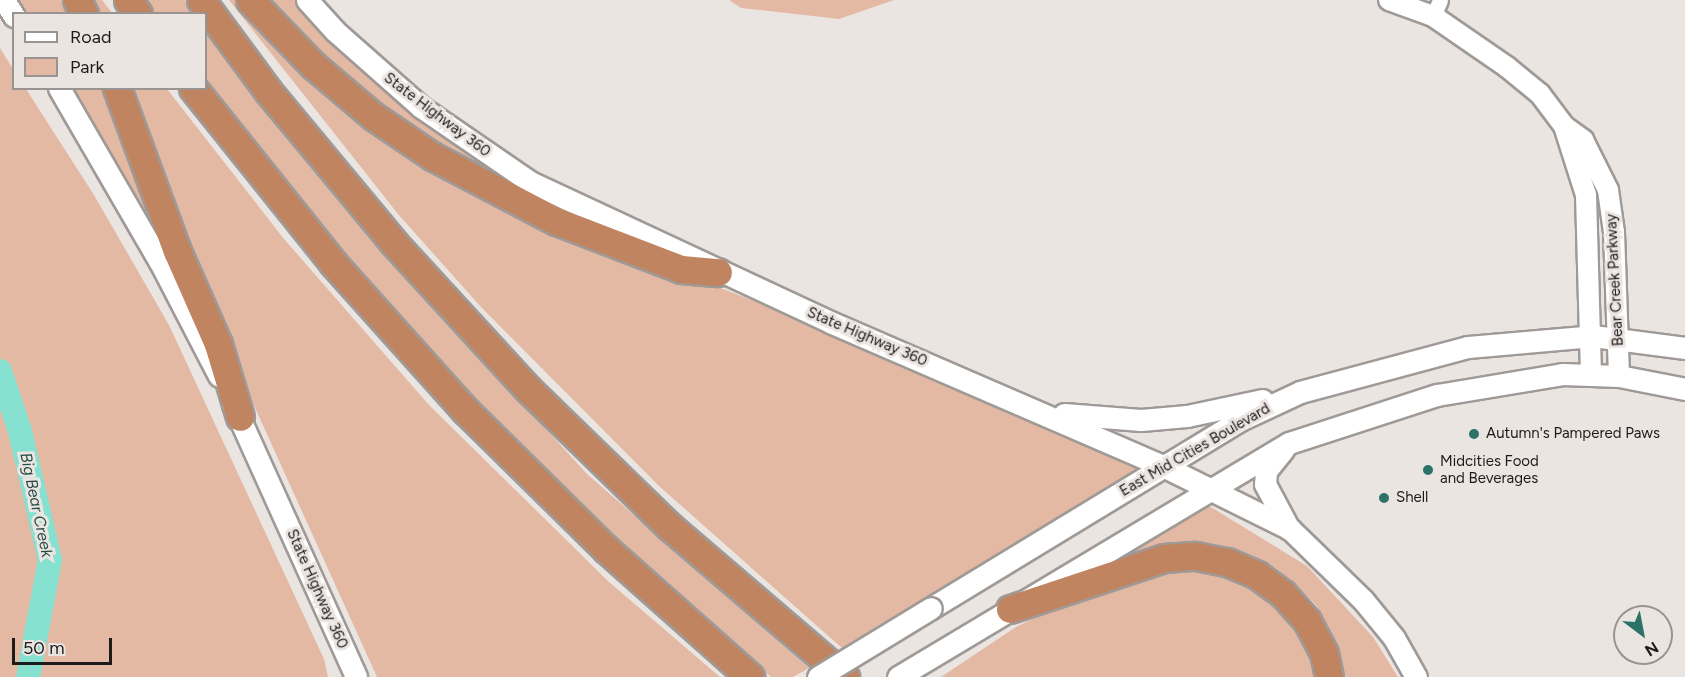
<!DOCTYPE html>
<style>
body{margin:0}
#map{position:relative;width:1685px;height:677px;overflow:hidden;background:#ebe5e2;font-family:Figtree,sans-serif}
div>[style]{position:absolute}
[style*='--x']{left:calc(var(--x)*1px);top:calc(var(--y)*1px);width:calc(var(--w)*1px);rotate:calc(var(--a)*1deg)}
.green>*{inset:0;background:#e3b9a3}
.river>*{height:24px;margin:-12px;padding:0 12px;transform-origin:12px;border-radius:12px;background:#85e0d0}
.roads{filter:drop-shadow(2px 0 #9f9a97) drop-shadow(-2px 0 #9f9a97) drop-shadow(0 2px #9f9a97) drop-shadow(0 -2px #9f9a97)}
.minor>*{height:15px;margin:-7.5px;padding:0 7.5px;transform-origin:7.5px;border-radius:7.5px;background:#fff}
.tertiary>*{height:20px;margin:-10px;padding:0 10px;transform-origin:10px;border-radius:10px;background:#fff}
.secondary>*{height:21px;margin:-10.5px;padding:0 10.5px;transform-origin:10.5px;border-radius:10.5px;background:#fff}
.motorway>*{height:27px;margin:-13.5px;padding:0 13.5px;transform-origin:13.5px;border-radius:13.5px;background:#c18461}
.bridges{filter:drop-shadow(2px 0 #9f9a97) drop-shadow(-2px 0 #9f9a97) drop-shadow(0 2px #9f9a97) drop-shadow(0 -2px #9f9a97)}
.secondary-bridge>*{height:21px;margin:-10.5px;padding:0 10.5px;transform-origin:10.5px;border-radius:10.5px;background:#fff}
.dots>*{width:16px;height:16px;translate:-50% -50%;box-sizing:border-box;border:3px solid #ebe5e2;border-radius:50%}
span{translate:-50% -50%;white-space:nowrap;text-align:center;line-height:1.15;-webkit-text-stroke:6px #ebe5e2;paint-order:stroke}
.street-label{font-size:15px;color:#1d1b1a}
.poi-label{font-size:15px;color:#1d1b1a}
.left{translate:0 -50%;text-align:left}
.water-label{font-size:16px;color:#224c45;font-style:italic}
.legend{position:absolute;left:12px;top:12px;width:195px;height:78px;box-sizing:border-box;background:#ebe5e2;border:2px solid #999492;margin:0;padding:8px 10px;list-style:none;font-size:18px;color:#1d1b1a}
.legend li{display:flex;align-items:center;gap:12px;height:30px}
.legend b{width:30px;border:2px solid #999492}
.north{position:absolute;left:1613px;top:605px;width:60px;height:60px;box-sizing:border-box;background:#ebe5e2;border:2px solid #999492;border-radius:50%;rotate:148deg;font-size:16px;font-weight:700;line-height:24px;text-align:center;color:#1d1b1a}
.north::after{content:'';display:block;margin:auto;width:21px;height:27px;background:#2d7267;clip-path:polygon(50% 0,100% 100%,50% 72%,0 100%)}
.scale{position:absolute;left:12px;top:638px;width:100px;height:27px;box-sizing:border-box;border:3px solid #1d1b1a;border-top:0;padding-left:8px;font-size:18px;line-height:21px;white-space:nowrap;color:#1d1b1a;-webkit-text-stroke:4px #ebe5e2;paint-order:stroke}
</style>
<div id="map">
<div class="green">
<i style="clip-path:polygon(15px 0,69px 0,76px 13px,23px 13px)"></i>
<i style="clip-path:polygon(84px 0,102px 0,112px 13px,91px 13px)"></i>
<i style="clip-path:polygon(145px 0,185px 0,195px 13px,155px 13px)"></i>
<i style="clip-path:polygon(229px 0,241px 0,368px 119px,710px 284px,827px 329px,1140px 469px,931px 599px,929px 596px,842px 648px,659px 486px,481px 307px,398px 214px)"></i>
<i style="clip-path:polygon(261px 0,298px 0,367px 74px,432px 129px,561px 211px,456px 157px,411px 127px,360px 88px,303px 34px,290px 30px)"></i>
<i style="clip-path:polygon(729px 0,894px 0,839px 19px,741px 8px)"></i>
<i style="clip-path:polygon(206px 28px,276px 122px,365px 230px,587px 474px,809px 668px,793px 677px,771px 677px,625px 549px,475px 399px,346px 256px,206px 82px)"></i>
<i style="clip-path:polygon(0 48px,13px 69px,14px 88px,26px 89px,94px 195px,169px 325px,324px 659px,328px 677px,0 677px)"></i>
<i style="clip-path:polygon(68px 89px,110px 89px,159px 225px,152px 230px)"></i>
<i style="clip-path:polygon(125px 89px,167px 89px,284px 239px,429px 405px,609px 582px,720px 677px,377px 677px,237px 368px)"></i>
<i style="clip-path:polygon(1206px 504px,1307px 566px,1373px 637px,1398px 677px,1346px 677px,1329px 629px,1316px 605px,1290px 579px,1286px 584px,1135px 559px,1128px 547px)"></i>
<i style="clip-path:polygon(1168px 566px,1230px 572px,1288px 610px,1321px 677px,941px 677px,1016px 627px,1054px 608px)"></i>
</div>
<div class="river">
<i style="--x:0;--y:371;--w:63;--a:71.6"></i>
<i style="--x:20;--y:431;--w:132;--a:76.9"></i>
<i style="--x:50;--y:560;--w:119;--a:100.6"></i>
</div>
<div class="roads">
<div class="minor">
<i style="--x:1433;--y:16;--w:17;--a:-66"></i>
</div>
<div class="tertiary">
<i style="--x:1389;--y:0;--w:47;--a:20"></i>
<i style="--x:1433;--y:16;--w:90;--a:34.6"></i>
<i style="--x:1507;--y:67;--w:43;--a:39.3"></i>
<i style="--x:1540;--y:94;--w:40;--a:53"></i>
<i style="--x:1564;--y:126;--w:24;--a:36"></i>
<i style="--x:1583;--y:140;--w:56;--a:63.4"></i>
<i style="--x:1608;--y:190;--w:42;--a:81.9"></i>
<i style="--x:1614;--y:232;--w:144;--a:88"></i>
<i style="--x:1564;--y:126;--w:72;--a:72.3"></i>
<i style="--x:1586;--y:195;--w:179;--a:88.4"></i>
</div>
<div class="secondary">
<i style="--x:4;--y:0;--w:19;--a:58"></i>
<i style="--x:307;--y:0;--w:42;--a:47.9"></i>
<i style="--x:335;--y:31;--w:115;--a:41.5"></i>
<i style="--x:421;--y:107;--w:132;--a:34.5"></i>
<i style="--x:530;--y:182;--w:331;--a:25"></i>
<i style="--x:830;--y:322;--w:363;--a:23.4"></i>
<i style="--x:1163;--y:466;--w:142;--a:26.4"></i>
<i style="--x:1290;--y:529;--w:102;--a:44.2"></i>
<i style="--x:1363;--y:600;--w:49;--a:50.8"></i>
<i style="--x:1394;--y:638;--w:45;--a:60.6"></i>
<i style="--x:59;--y:88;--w:201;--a:59.9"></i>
<i style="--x:160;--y:262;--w:128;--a:62.6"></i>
<i style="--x:233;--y:404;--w:299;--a:65.7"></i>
<i style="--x:1064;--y:414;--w:77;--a:4.5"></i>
<i style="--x:1141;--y:420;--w:46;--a:-5"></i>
<i style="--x:1187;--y:416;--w:77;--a:-12"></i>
<i style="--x:1283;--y:450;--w:27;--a:129"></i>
<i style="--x:1266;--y:471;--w:13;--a:94"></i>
<i style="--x:1265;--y:484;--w:51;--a:61.9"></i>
<i style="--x:931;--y:608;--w:359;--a:-31.3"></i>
<i style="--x:1238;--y:421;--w:68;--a:-25.1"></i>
<i style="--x:1300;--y:392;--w:174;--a:-15"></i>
<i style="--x:1468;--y:347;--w:125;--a:-5"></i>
<i style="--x:1593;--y:336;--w:93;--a:7.4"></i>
<i style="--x:898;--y:677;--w:456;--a:-30.9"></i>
<i style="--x:1289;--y:443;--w:156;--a:-18"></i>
<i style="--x:1437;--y:395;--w:127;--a:-9.5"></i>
<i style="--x:1562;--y:374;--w:57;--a:2"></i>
<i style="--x:1619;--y:376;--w:67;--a:11.1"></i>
</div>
<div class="motorway">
<i style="--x:77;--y:0;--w:16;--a:63"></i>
<i style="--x:128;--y:0;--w:17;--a:54"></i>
<i style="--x:201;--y:0;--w:113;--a:53.6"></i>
<i style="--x:268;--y:91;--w:197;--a:50.3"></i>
<i style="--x:394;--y:243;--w:198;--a:47.5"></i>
<i style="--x:528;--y:389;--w:197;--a:44.2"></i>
<i style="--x:669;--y:526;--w:232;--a:40.6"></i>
<i style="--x:250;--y:0;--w:92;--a:45.9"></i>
<i style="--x:314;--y:66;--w:77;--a:40.3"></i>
<i style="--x:373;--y:116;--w:71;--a:34.1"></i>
<i style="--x:432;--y:156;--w:140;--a:27.7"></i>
<i style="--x:556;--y:221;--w:134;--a:21"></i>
<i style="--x:681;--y:269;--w:37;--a:5"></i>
<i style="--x:117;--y:88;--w:174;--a:69.8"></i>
<i style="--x:177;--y:251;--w:102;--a:66.2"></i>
<i style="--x:218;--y:344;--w:76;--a:73.2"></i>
<i style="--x:193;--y:88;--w:224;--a:51.3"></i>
<i style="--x:333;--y:263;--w:198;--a:48.1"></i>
<i style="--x:465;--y:410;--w:198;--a:44.6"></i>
<i style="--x:606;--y:549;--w:193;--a:41.6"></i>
<i style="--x:1010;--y:609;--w:162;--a:-18.3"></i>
<i style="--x:1164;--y:558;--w:31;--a:-4"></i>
<i style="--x:1195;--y:556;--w:33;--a:11"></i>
<i style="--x:1227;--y:562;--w:33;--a:23"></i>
<i style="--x:1257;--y:575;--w:32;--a:36"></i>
<i style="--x:1283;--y:594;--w:36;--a:48"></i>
<i style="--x:1307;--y:621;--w:36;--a:62"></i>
<i style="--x:1324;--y:653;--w:25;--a:78"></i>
</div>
</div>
<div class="bridges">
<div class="secondary-bridge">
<i style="--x:818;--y:677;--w:132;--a:-31.4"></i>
</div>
</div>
<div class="dots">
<i style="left:1474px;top:434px;background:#2d7267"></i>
<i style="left:1428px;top:470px;background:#2d7267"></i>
<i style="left:1384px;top:498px;background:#2d7267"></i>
</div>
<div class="street-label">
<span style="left:437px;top:115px;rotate:37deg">State Highway 360</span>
<span style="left:1615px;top:280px;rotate:-93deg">Bear Creek Parkway</span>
<span style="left:867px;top:337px;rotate:23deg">State Highway 360</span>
<span style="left:1195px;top:450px;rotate:-30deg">East Mid Cities Boulevard</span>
<span style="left:317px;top:589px;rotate:66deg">State Highway 360</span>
</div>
<div class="poi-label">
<span class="left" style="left:1486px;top:434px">Autumn's Pampered Paws</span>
<span class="left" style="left:1440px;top:470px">Midcities Food<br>and Beverages</span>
<span class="left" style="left:1396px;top:498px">Shell</span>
</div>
<div class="water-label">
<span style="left:36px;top:505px;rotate:78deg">Big Bear Creek</span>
</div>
<ul class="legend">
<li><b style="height:8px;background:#fff"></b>Road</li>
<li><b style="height:16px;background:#e3b9a3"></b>Park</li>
</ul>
<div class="north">N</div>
<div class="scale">50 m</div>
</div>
